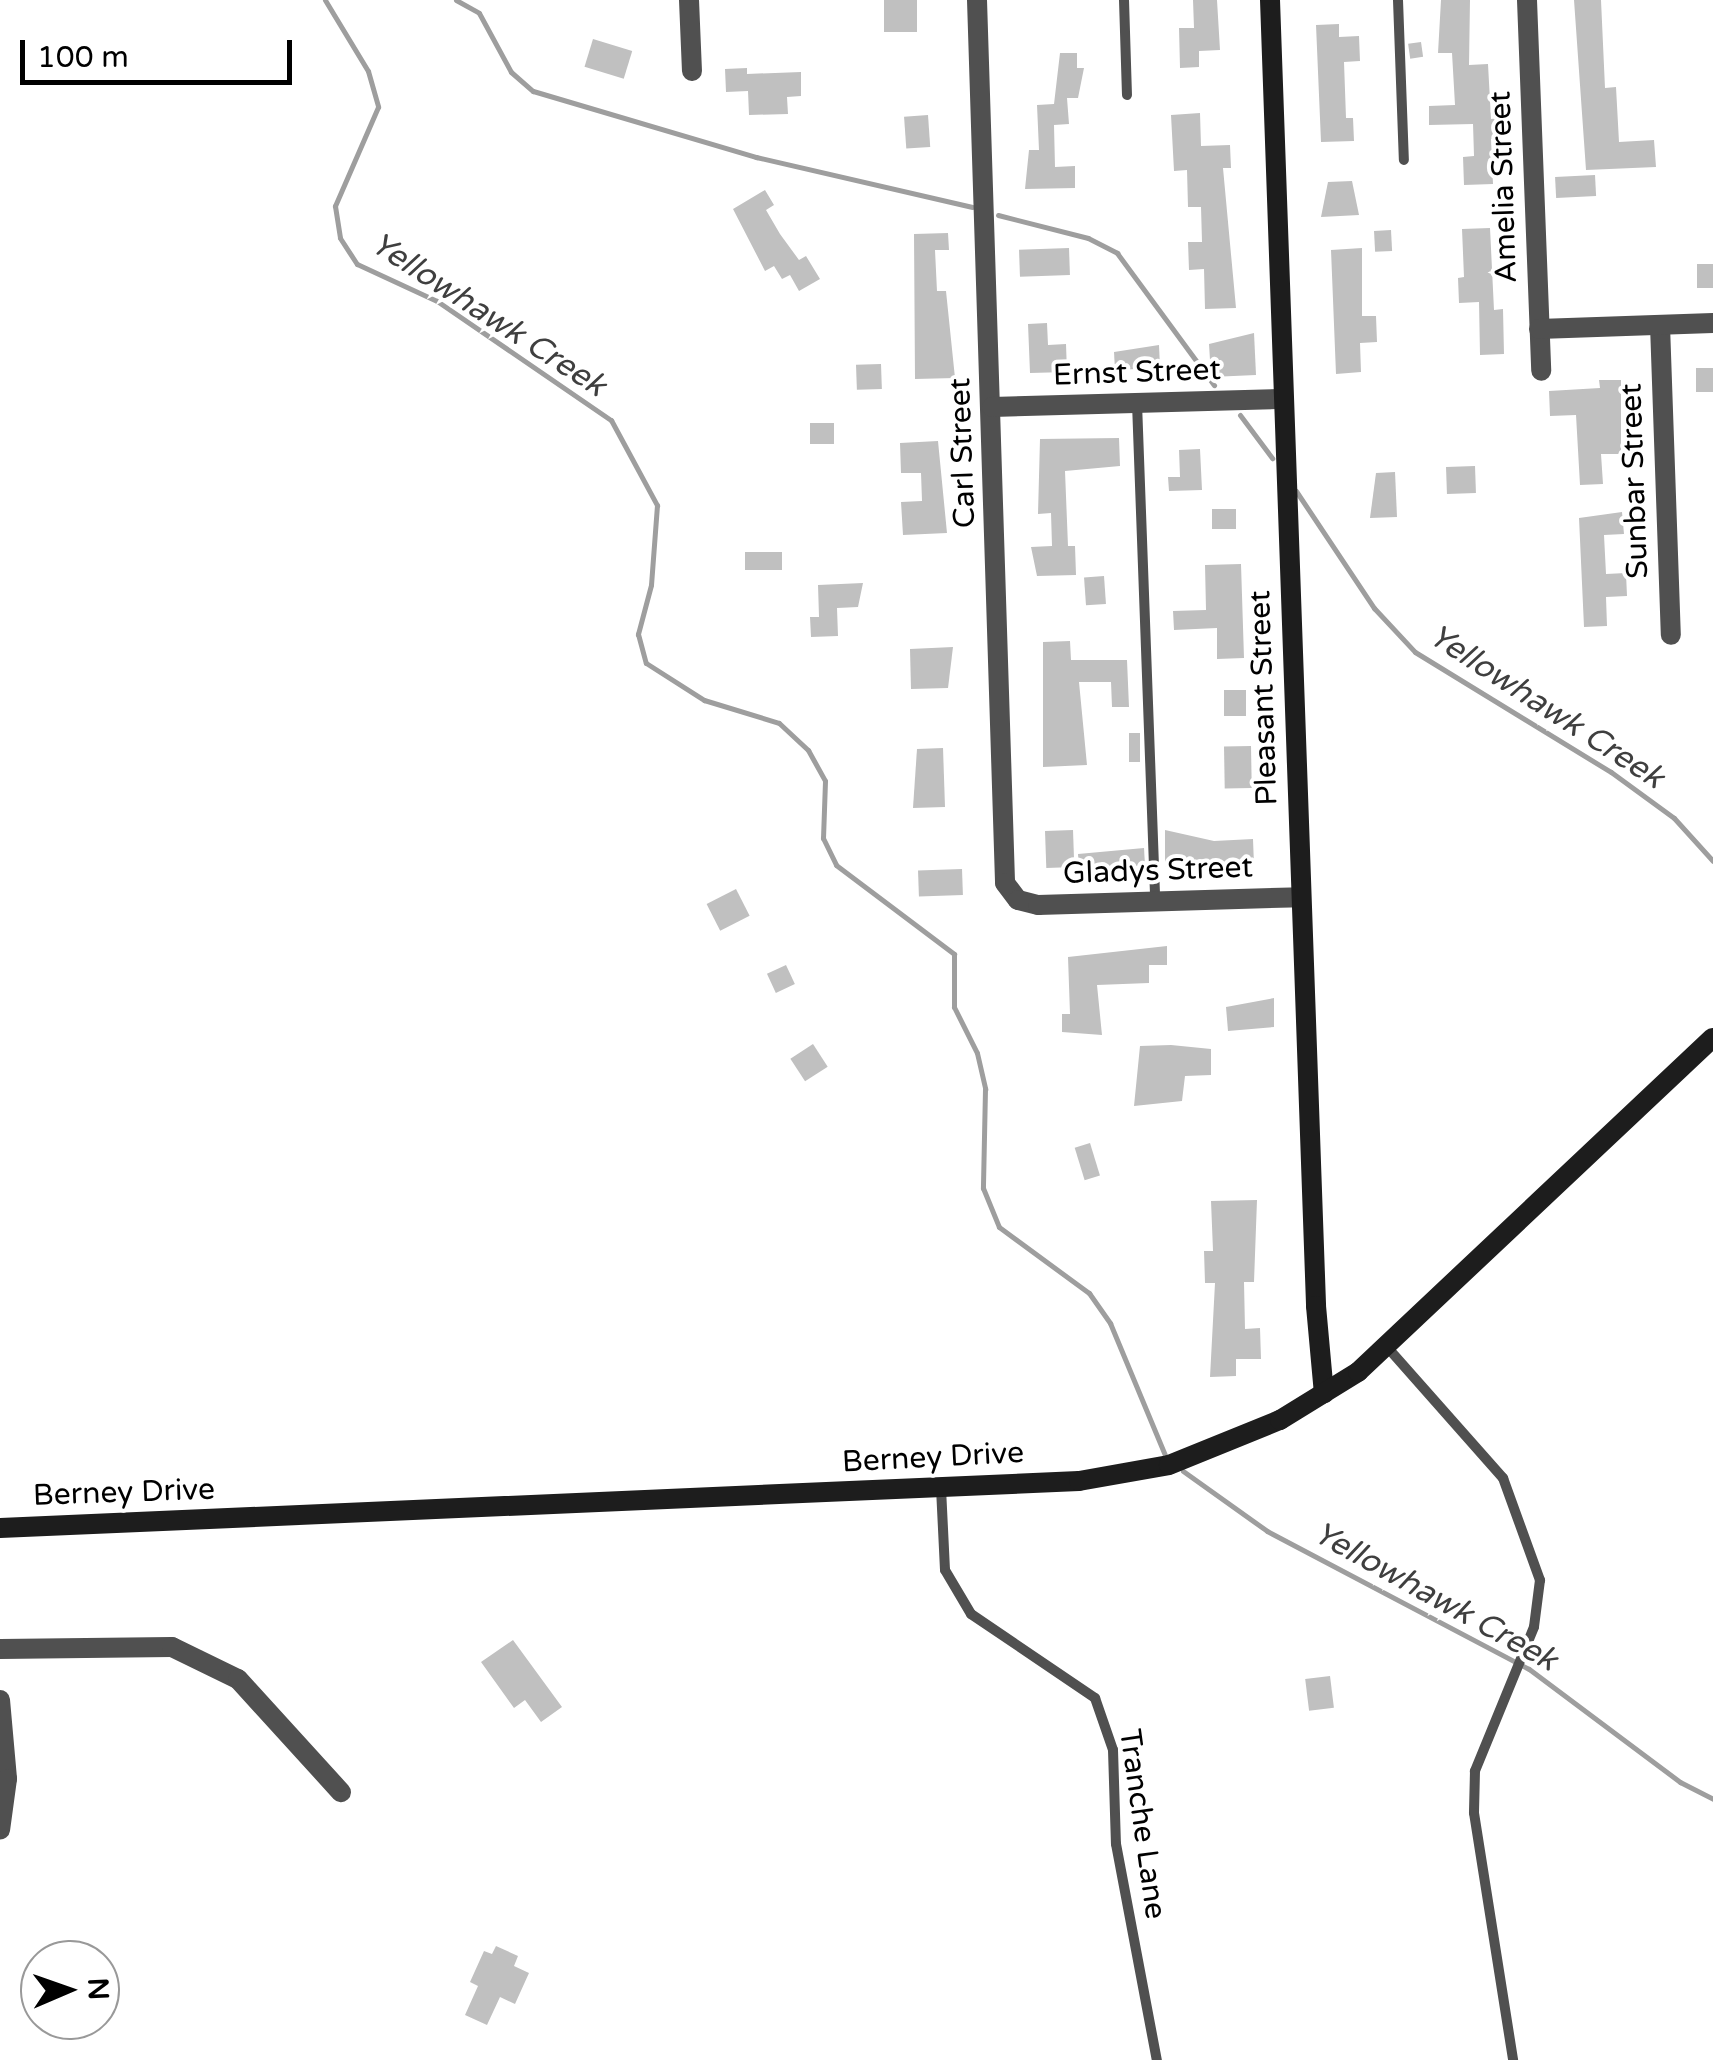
<!DOCTYPE html>
<style>
body{margin:0}
#map{position:relative;width:1713px;height:2060px;overflow:hidden;background:#fff;font-family:"Varela Round",sans-serif}
div>[style]{position:absolute}
[style*='--x']{left:calc(var(--x)*1px);top:calc(var(--y)*1px);width:calc(var(--w)*1px);rotate:calc(var(--a)*1deg)}
.stream>*{height:5px;margin:-2.5px;padding:0 2.5px;transform-origin:2.5px;border-radius:2.5px;background:#9e9e9e}
.building>*{inset:0;background:#c0c0c0;transform-origin:0 0}
.lane>*{height:10px;margin:-5px;padding:0 5px;transform-origin:5px;border-radius:5px;background:#505050}
.street>*{height:20px;margin:-10px;padding:0 10px;transform-origin:10px;border-radius:10px;background:#505050}
.secondary>*{height:20px;margin:-10px;padding:0 10px;transform-origin:10px;border-radius:10px;background:#1d1d1d}
span{translate:-50% -50%;white-space:nowrap;text-align:center;line-height:1.15;-webkit-text-stroke:8px #fff;paint-order:stroke}
.street-label{font-size:30px;color:#000}
.water-label{font-size:32px;color:#3f3f3f;font-style:italic}
.north{position:absolute;left:20px;top:1940px;width:100px;height:100px;box-sizing:border-box;background:#fff;border:2px solid #999;border-radius:50%;rotate:88deg;font-size:28px;font-weight:700;line-height:40px;text-align:center;color:#000}
.north::after{content:'';display:block;margin:auto;width:35px;height:45px;background:#000;clip-path:polygon(50% 0,100% 100%,50% 72%,0 100%)}
.scale{position:absolute;left:20px;top:40px;width:272px;height:45px;box-sizing:border-box;border:5px solid #000;border-top:0;padding-left:12px;font-size:30px;line-height:35px;white-space:nowrap;color:#000;-webkit-text-stroke:8px #fff;paint-order:stroke}
</style>
<div id="map">
<div class="stream">
<i style="--x:325;--y:0;--w:83;--a:58.8"></i>
<i style="--x:368;--y:71;--w:37;--a:74"></i>
<i style="--x:378;--y:107;--w:108;--a:113.5"></i>
<i style="--x:335;--y:206;--w:32;--a:81"></i>
<i style="--x:340;--y:238;--w:31;--a:57"></i>
<i style="--x:357;--y:264;--w:88;--a:24.8"></i>
<i style="--x:437;--y:301;--w:211;--a:34.4"></i>
<i style="--x:611;--y:420;--w:97;--a:61.6"></i>
<i style="--x:657;--y:505;--w:80;--a:94.3"></i>
<i style="--x:651;--y:585;--w:51;--a:104.9"></i>
<i style="--x:638;--y:634;--w:30;--a:75"></i>
<i style="--x:646;--y:663;--w:69;--a:32.5"></i>
<i style="--x:704;--y:700;--w:78;--a:17"></i>
<i style="--x:779;--y:723;--w:40;--a:43"></i>
<i style="--x:808;--y:750;--w:35;--a:61"></i>
<i style="--x:825;--y:781;--w:57;--a:92"></i>
<i style="--x:823;--y:838;--w:30;--a:64"></i>
<i style="--x:836;--y:865;--w:148;--a:37"></i>
<i style="--x:954;--y:954;--w:53;--a:90"></i>
<i style="--x:954;--y:1007;--w:51;--a:63.4"></i>
<i style="--x:977;--y:1053;--w:37;--a:77"></i>
<i style="--x:985;--y:1089;--w:99;--a:91.2"></i>
<i style="--x:983;--y:1188;--w:42;--a:67.7"></i>
<i style="--x:999;--y:1227;--w:112;--a:36.3"></i>
<i style="--x:1089;--y:1293;--w:37;--a:55"></i>
<i style="--x:1110;--y:1323;--w:143;--a:67.4"></i>
<i style="--x:456;--y:0;--w:26;--a:29"></i>
<i style="--x:479;--y:13;--w:67;--a:61.5"></i>
<i style="--x:511;--y:72;--w:29;--a:41"></i>
<i style="--x:533;--y:91;--w:233;--a:16.5"></i>
<i style="--x:756;--y:157;--w:222;--a:13"></i>
<i style="--x:998;--y:215;--w:93;--a:14.3"></i>
<i style="--x:1088;--y:238;--w:33;--a:27"></i>
<i style="--x:1117;--y:253;--w:164;--a:53.7"></i>
<i style="--x:1240;--y:415;--w:54;--a:53.3"></i>
<i style="--x:1296;--y:491;--w:141;--a:56.3"></i>
<i style="--x:1374;--y:608;--w:60;--a:47"></i>
<i style="--x:1415;--y:652;--w:230;--a:31.5"></i>
<i style="--x:1611;--y:772;--w:78;--a:36.1"></i>
<i style="--x:1674;--y:818;--w:58;--a:47.8"></i>
<i style="--x:1183;--y:1471;--w:103;--a:35.5"></i>
<i style="--x:1267;--y:1531;--w:296;--a:27.8"></i>
<i style="--x:1529;--y:1669;--w:189;--a:36.8"></i>
<i style="--x:1680;--y:1782;--w:37;--a:27"></i>
</div>
<div class="building">
<i style="left:884px;top:0;width:33px;height:32px"></i>
<i style="clip-path:polygon(1193px 0,1217px 0,1220px 50px,1199px 51px,1199px 67px,1180px 68px,1179px 28px,1194px 28px)"></i>
<i style="clip-path:polygon(1441px 0,1470px 0,1469px 65px,1488px 64px,1491px 119px,1499px 118px,1499px 139px,1491px 139px,1493px 184px,1464px 185px,1463px 157px,1474px 156px,1473px 124px,1429px 125px,1429px 106px,1455px 105px,1452px 53px,1438px 53px)"></i>
<i style="clip-path:polygon(1574px 0,1601px 0,1605px 88px,1616px 87px,1619px 142px,1654px 140px,1656px 167px,1586px 170px)"></i>
<i style="clip-path:polygon(1339px 24px,1339px 37px,1359px 36px,1360px 61px,1344px 62px,1346px 118px,1353px 118px,1354px 141px,1321px 142px,1316px 25px)"></i>
<i style="left:593px;top:39px;width:41px;height:29px;rotate:17deg"></i>
<i style="left:1421px;top:42px;width:15px;height:13px;rotate:82deg"></i>
<i style="clip-path:polygon(1060px 53px,1077px 53px,1077px 68px,1084px 68px,1078px 98px,1067px 98px,1069px 124px,1054px 125px,1055px 167px,1075px 166px,1075px 188px,1025px 189px,1029px 150px,1039px 150px,1037px 105px,1054px 104px)"></i>
<i style="clip-path:polygon(747px 68px,747px 74px,801px 72px,801px 96px,787px 97px,788px 114px,749px 115px,748px 91px,726px 92px,725px 69px)"></i>
<i style="clip-path:polygon(1200px 113px,1201px 146px,1230px 145px,1231px 168px,1223px 168px,1236px 308px,1205px 309px,1204px 269px,1189px 270px,1188px 242px,1202px 242px,1201px 207px,1188px 207px,1187px 170px,1174px 171px,1171px 115px)"></i>
<i style="left:928px;top:115px;width:32px;height:24px;rotate:86deg"></i>
<i style="left:1595px;top:175px;width:21px;height:40px;rotate:87deg"></i>
<i style="clip-path:polygon(1352px 181px,1359px 215px,1321px 217px,1328px 182px)"></i>
<i style="clip-path:polygon(765px 190px,774px 205px,766px 210px,780px 234px,799px 260px,806px 256px,820px 279px,799px 291px,790px 275px,782px 279px,774px 266px,765px 271px,733px 209px)"></i>
<i style="clip-path:polygon(1490px 228px,1494px 310px,1503px 309px,1504px 354px,1480px 355px,1479px 302px,1459px 303px,1458px 278px,1464px 277px,1462px 229px)"></i>
<i style="left:1391px;top:230px;width:21px;height:17px;rotate:87deg"></i>
<i style="clip-path:polygon(948px 233px,949px 250px,935px 250px,937px 291px,946px 291px,955px 378px,915px 379px,914px 234px)"></i>
<i style="left:1069px;top:248px;width:27px;height:50px;rotate:88deg"></i>
<i style="clip-path:polygon(1362px 248px,1362px 316px,1376px 316px,1377px 342px,1360px 343px,1361px 372px,1336px 374px,1331px 250px)"></i>
<i style="left:1697px;top:264px;width:16px;height:24px"></i>
<i style="clip-path:polygon(1047px 323px,1048px 345px,1066px 344px,1067px 372px,1030px 373px,1028px 324px)"></i>
<i style="clip-path:polygon(1254px 333px,1256px 375px,1211px 377px,1209px 344px)"></i>
<i style="clip-path:polygon(1159px 345px,1160px 368px,1115px 370px,1114px 352px)"></i>
<i style="left:881px;top:364px;width:25px;height:25px;rotate:88deg"></i>
<i style="left:1713px;top:368px;width:24px;height:17px;rotate:90deg"></i>
<i style="clip-path:polygon(1599px 380px,1621px 380px,1621px 454px,1601px 454px,1603px 484px,1580px 485px,1576px 415px,1550px 416px,1549px 391px,1600px 388px)"></i>
<i style="left:810px;top:423px;width:24px;height:21px"></i>
<i style="clip-path:polygon(1119px 438px,1120px 466px,1065px 471px,1068px 546px,1075px 546px,1076px 575px,1037px 576px,1031px 547px,1052px 546px,1051px 513px,1038px 514px,1040px 439px)"></i>
<i style="clip-path:polygon(938px 441px,947px 533px,903px 535px,901px 502px,922px 501px,921px 473px,901px 473px,900px 443px)"></i>
<i style="clip-path:polygon(1200px 449px,1202px 490px,1169px 491px,1168px 477px,1180px 477px,1179px 450px)"></i>
<i style="left:1475px;top:466px;width:27px;height:29px;rotate:88deg"></i>
<i style="clip-path:polygon(1395px 472px,1397px 517px,1370px 518px,1376px 473px)"></i>
<i style="left:1212px;top:509px;width:24px;height:20px"></i>
<i style="clip-path:polygon(1622px 512px,1624px 534px,1604px 535px,1606px 574px,1626px 573px,1627px 596px,1606px 597px,1607px 626px,1584px 627px,1579px 518px)"></i>
<i style="left:745px;top:552px;width:37px;height:18px"></i>
<i style="clip-path:polygon(1241px 564px,1244px 658px,1217px 659px,1217px 628px,1174px 630px,1173px 611px,1206px 610px,1205px 565px)"></i>
<i style="left:1104px;top:576px;width:28px;height:20px;rotate:86deg"></i>
<i style="clip-path:polygon(863px 583px,858px 607px,837px 608px,838px 636px,811px 637px,810px 617px,819px 617px,818px 585px)"></i>
<i style="clip-path:polygon(1070px 641px,1071px 660px,1127px 660px,1129px 707px,1112px 707px,1111px 682px,1079px 682px,1087px 765px,1043px 767px,1043px 642px)"></i>
<i style="clip-path:polygon(953px 647px,948px 688px,911px 689px,910px 649px)"></i>
<i style="left:1224px;top:690px;width:22px;height:26px"></i>
<i style="left:1129px;top:733px;width:11px;height:29px"></i>
<i style="left:1251px;top:746px;width:42px;height:27px;rotate:89deg"></i>
<i style="clip-path:polygon(943px 748px,945px 807px,913px 808px,917px 749px)"></i>
<i style="left:1073px;top:830px;width:37px;height:28px;rotate:88deg"></i>
<i style="clip-path:polygon(1165px 830px,1214px 841px,1253px 839px,1254px 865px,1165px 867px)"></i>
<i style="clip-path:polygon(1144px 848px,1145px 866px,1079px 867px,1078px 854px)"></i>
<i style="left:962px;top:869px;width:26px;height:44px;rotate:88deg"></i>
<i style="left:736px;top:889px;width:30px;height:33px;rotate:63deg"></i>
<i style="clip-path:polygon(1167px 946px,1167px 965px,1149px 965px,1149px 983px,1097px 985px,1102px 1035px,1062px 1032px,1062px 1014px,1070px 1014px,1068px 957px)"></i>
<i style="left:786px;top:965px;width:21px;height:21px;rotate:65deg"></i>
<i style="clip-path:polygon(1274px 998px,1274px 1027px,1228px 1031px,1226px 1007px)"></i>
<i style="left:813px;top:1044px;width:27px;height:27px;rotate:57deg"></i>
<i style="clip-path:polygon(1171px 1045px,1211px 1049px,1211px 1075px,1185px 1076px,1182px 1101px,1134px 1106px,1140px 1046px)"></i>
<i style="left:1090px;top:1143px;width:34px;height:16px;rotate:73deg"></i>
<i style="clip-path:polygon(1257px 1200px,1254px 1282px,1244px 1282px,1245px 1329px,1260px 1328px,1261px 1359px,1236px 1359px,1236px 1376px,1210px 1377px,1215px 1283px,1205px 1283px,1204px 1251px,1213px 1251px,1211px 1201px)"></i>
<i style="clip-path:polygon(513px 1640px,562px 1707px,541px 1722px,525px 1700px,514px 1708px,481px 1662px)"></i>
<i style="left:1330px;top:1676px;width:32px;height:25px;rotate:83deg"></i>
<i style="clip-path:polygon(496px 1946px,518px 1956px,514px 1966px,529px 1973px,515px 2004px,500px 1997px,487px 2025px,465px 2015px,478px 1986px,470px 1982px,484px 1951px,492px 1954px)"></i>
</div>
<div class="lane">
<i style="--x:1124;--y:0;--w:95;--a:88.2"></i>
<i style="--x:1398;--y:0;--w:160;--a:87.9"></i>
<i style="--x:1137;--y:403;--w:499;--a:87.9"></i>
<i style="--x:1388;--y:1348;--w:174;--a:48.5"></i>
<i style="--x:1503;--y:1478;--w:109;--a:70.1"></i>
<i style="--x:1540;--y:1580;--w:47;--a:97.3"></i>
<i style="--x:1534;--y:1627;--w:156;--a:112.3"></i>
<i style="--x:1475;--y:1771;--w:42;--a:91.4"></i>
<i style="--x:1474;--y:1813;--w:250;--a:81"></i>
<i style="--x:941;--y:1488;--w:82;--a:87.2"></i>
<i style="--x:945;--y:1570;--w:51;--a:59.4"></i>
<i style="--x:971;--y:1614;--w:150;--a:34.1"></i>
<i style="--x:1095;--y:1698;--w:55;--a:70.9"></i>
<i style="--x:1113;--y:1750;--w:94;--a:88.2"></i>
<i style="--x:1116;--y:1844;--w:220;--a:79.3"></i>
</div>
<div class="street">
<i style="--x:689;--y:0;--w:71;--a:87.6"></i>
<i style="--x:977;--y:0;--w:883;--a:88.18"></i>
<i style="--x:1005;--y:883;--w:21;--a:53"></i>
<i style="--x:1018;--y:900;--w:21;--a:14"></i>
<i style="--x:1038;--y:905;--w:263;--a:-1.7"></i>
<i style="--x:1527;--y:0;--w:371;--a:87.8"></i>
<i style="--x:1660;--y:325;--w:310;--a:88"></i>
<i style="--x:1539;--y:329;--w:174;--a:-2"></i>
<i style="--x:992;--y:407;--w:291;--a:-1.6"></i>
<i style="--x:0;--y:1649;--w:172;--a:-0.7"></i>
<i style="--x:172;--y:1647;--w:73;--a:25.9"></i>
<i style="--x:238;--y:1679;--w:153;--a:47.7"></i>
<i style="--x:0;--y:1700;--w:79;--a:84.9"></i>
<i style="--x:7;--y:1779;--w:51;--a:97.8"></i>
</div>
<div class="secondary">
<i style="--x:1270;--y:0;--w:1307;--a:87.98"></i>
<i style="--x:1316;--y:1306;--w:88;--a:84.8"></i>
<i style="--x:0;--y:1528;--w:1080;--a:-2.49"></i>
<i style="--x:1079;--y:1481;--w:91;--a:-10.1"></i>
<i style="--x:1169;--y:1465;--w:120;--a:-22.1"></i>
<i style="--x:1280;--y:1420;--w:92;--a:-31.6"></i>
<i style="--x:1358;--y:1372;--w:487;--a:-43.3"></i>
</div>
<div class="street-label">
<span style="left:1504px;top:187px;rotate:-92deg">Amelia Street</span>
<span style="left:1137px;top:373px;rotate:-2deg">Ernst Street</span>
<span style="left:963px;top:453px;rotate:-92deg">Carl Street</span>
<span style="left:1635px;top:481px;rotate:-92deg">Sunbar Street</span>
<span style="left:1264px;top:698px;rotate:-92deg">Pleasant Street</span>
<span style="left:1158px;top:871px;rotate:-2deg">Gladys Street</span>
<span style="left:933px;top:1458px;rotate:-3deg">Berney Drive</span>
<span style="left:124px;top:1493px;rotate:-2deg">Berney Drive</span>
<span style="left:1142px;top:1824px;rotate:82deg">Tranche Lane</span>
</div>
<div class="water-label">
<span style="left:488px;top:315px;rotate:33deg">Yellowhawk Creek</span>
<span style="left:1546px;top:707px;rotate:33deg">Yellowhawk Creek</span>
<span style="left:1435px;top:1597px;rotate:29deg">Yellowhawk Creek</span>
</div>
<div class="north">N</div>
<div class="scale">100 m</div>
</div>
